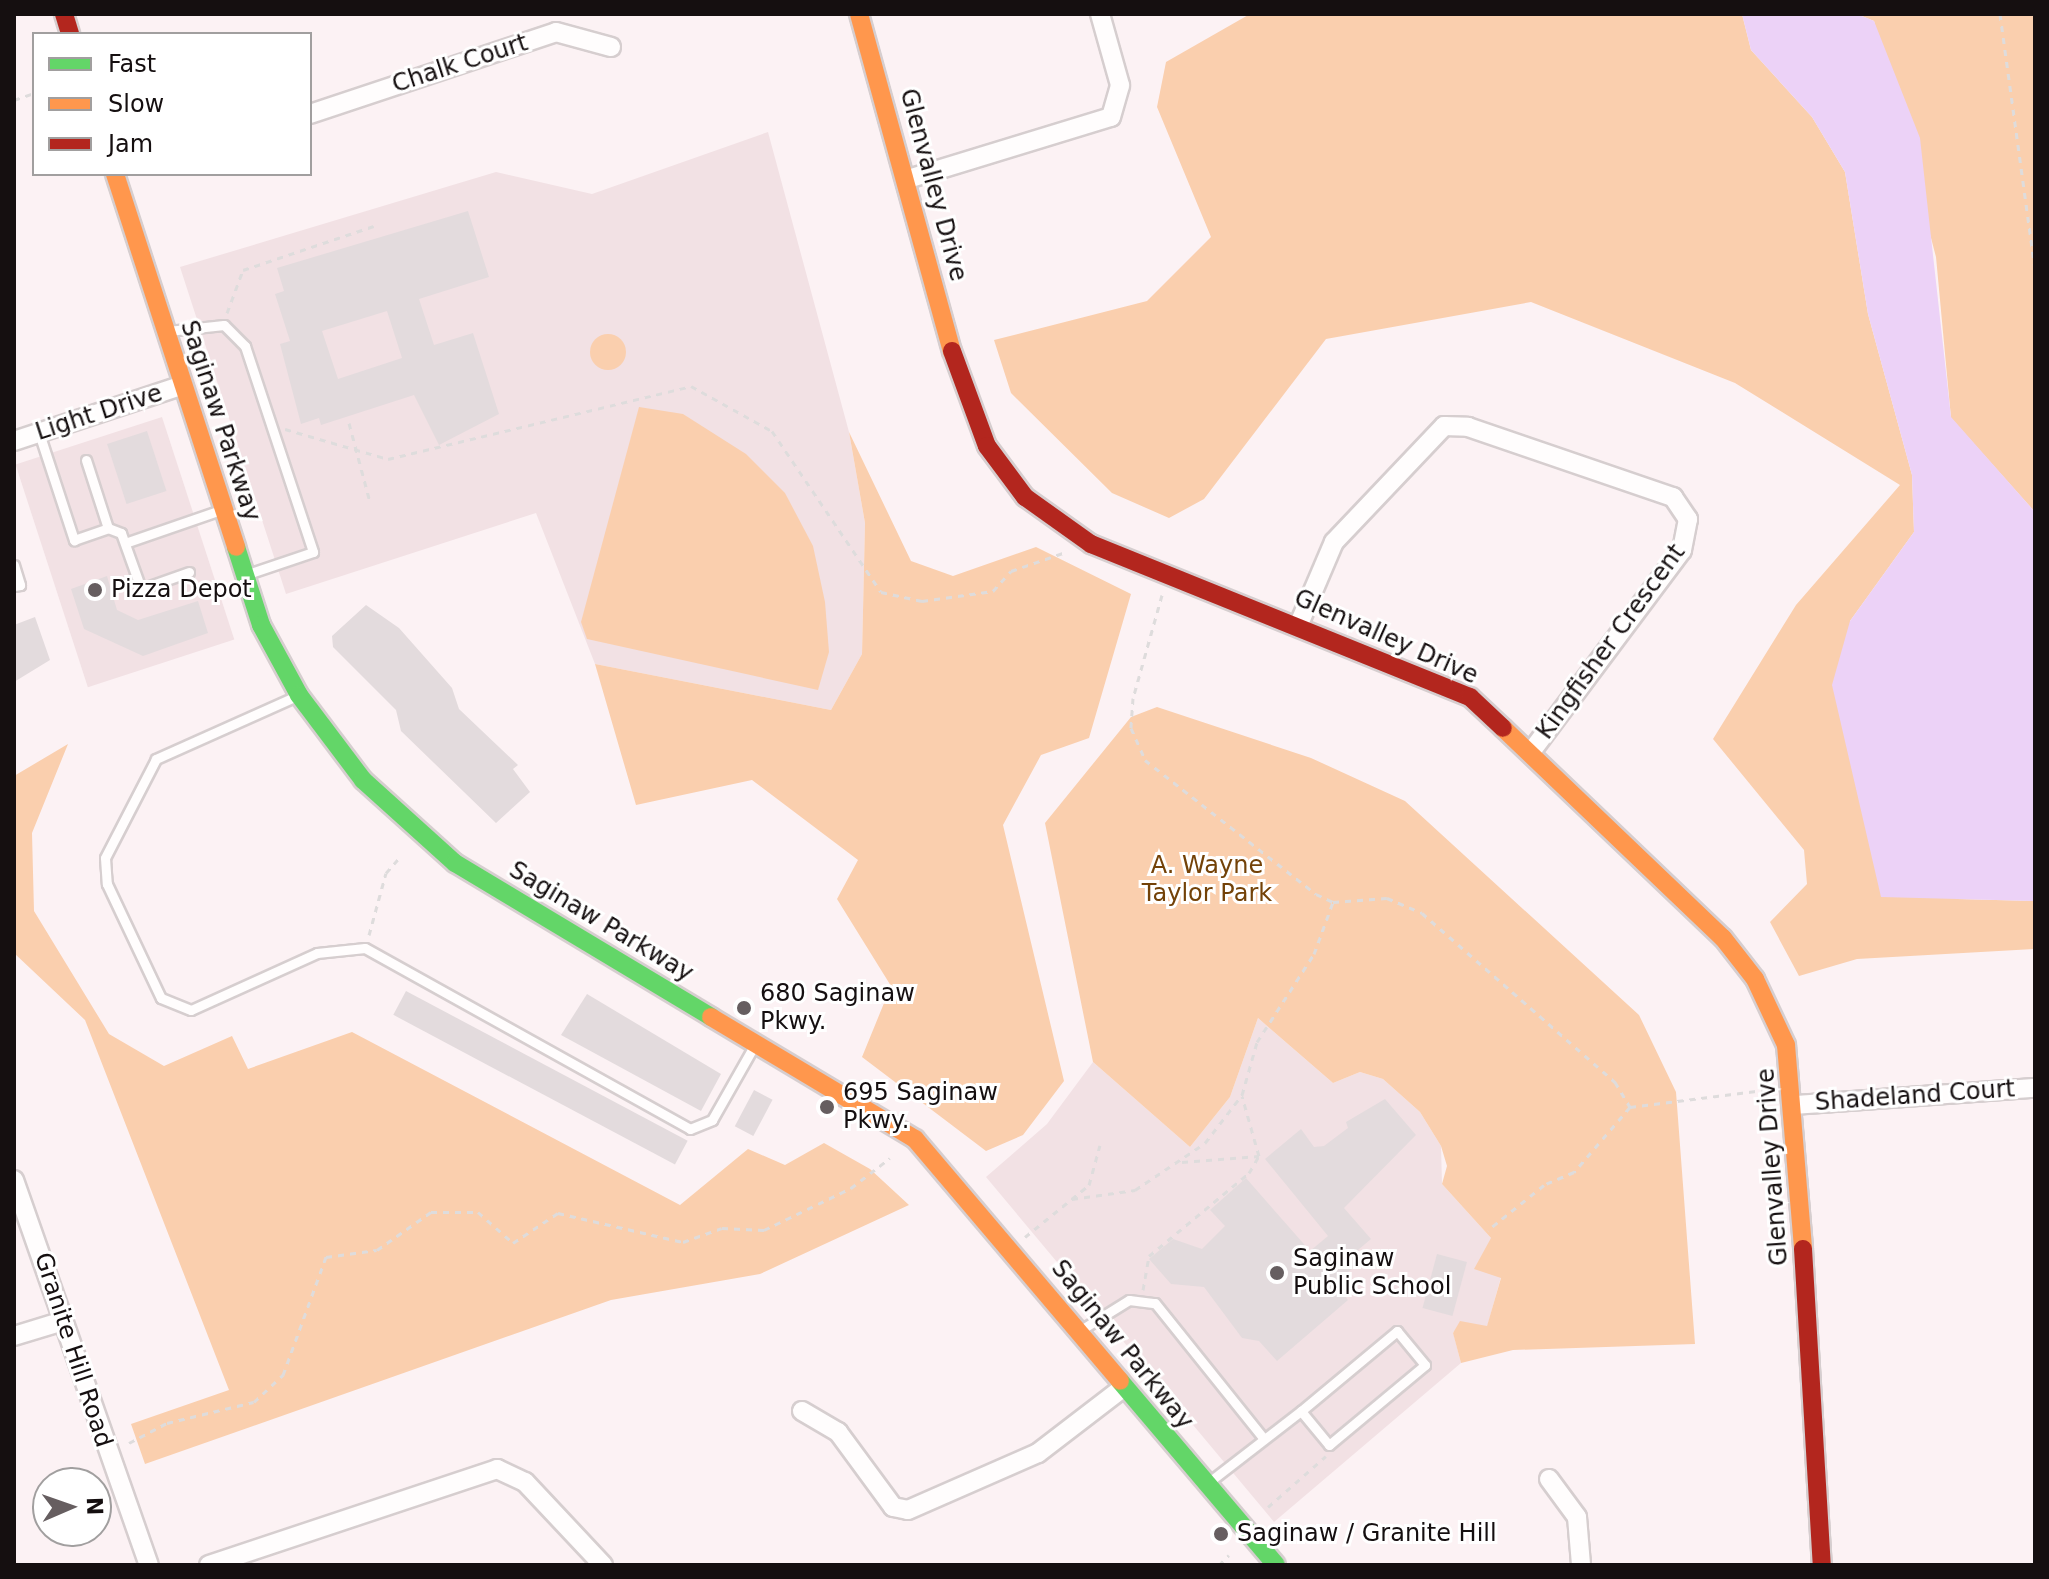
<!DOCTYPE html>
<style>
body{margin:0}
#map{position:relative;width:2049px;height:1579px;overflow:hidden;background:#fcf2f4;font-family:"DejaVu Sans",sans-serif}
div>[style]{position:absolute}
[style*='--x']{left:calc(var(--x)*1px);top:calc(var(--y)*1px);width:calc(var(--w)*1px);rotate:calc(var(--a)*1deg)}
.built>*{inset:0;background:#f2e1e4;transform-origin:0 0}
.green>*{inset:0;background:#facfae}
.round{border-radius:50%}
.water>*{inset:0;background:#ecd2f7}
.building>*{inset:0;background:#e3dbdd;transform-origin:0 0}
.path>*{height:3px;margin-top:-1.5px;transform-origin:0;background:repeating-linear-gradient(90deg,#dedcdc 0 6px,transparent 0 12px)}
.roads{filter:drop-shadow(2px 0 #d6cecf) drop-shadow(-2px 0 #d6cecf) drop-shadow(0 2px #d6cecf) drop-shadow(0 -2px #d6cecf)}
.lane>*{height:9px;margin:-4.5px;padding:0 4.5px;transform-origin:4.5px;border-radius:4.5px;background:#fffdfd}
.street>*{height:18px;margin:-9px;padding:0 9px;transform-origin:9px;border-radius:9px;background:#fffdfd}
.fast>*{height:18px;margin:-9px;padding:0 9px;transform-origin:9px;border-radius:9px;background:#63d668}
.slow>*{height:18px;margin:-9px;padding:0 9px;transform-origin:9px;border-radius:9px;background:#ff974d}
.jam>*{height:18px;margin:-9px;padding:0 9px;transform-origin:9px;border-radius:9px;background:#b3261e}
.dots>*{width:22px;height:22px;translate:-50% -50%;box-sizing:border-box;border:4px solid #fff;border-radius:50%}
span{translate:-50% -50%;white-space:nowrap;text-align:center;line-height:1.15;-webkit-text-stroke:6px #fff;paint-order:stroke}
.street-label{font-size:24px;color:#150f10}
.poi-label{font-size:24px;color:#150f10}
.left{translate:0 -50%;text-align:left}
.park-label{font-size:24px;color:#734208}
.frame{position:absolute;inset:0;border:16px solid #150f10;pointer-events:none}
.legend{position:absolute;left:32px;top:32px;width:280px;height:144px;box-sizing:border-box;background:#fff;border:2px solid #a19f9f;margin:0;padding:10px 14px;list-style:none;font-size:24px;color:#150f10}
.legend li{display:flex;align-items:center;gap:16px;height:40px}
.legend b{width:40px;border:2px solid #a19f9f}
.north{position:absolute;left:32px;top:1467px;width:80px;height:80px;box-sizing:border-box;background:#fff;border:2px solid #a19f9f;border-radius:50%;rotate:88deg;font-size:22px;font-weight:700;line-height:32px;text-align:center;color:#150f10}
.north::after{content:'';display:block;margin:auto;width:28px;height:36px;background:#665e60;clip-path:polygon(50% 0,100% 100%,50% 72%,0 100%)}
</style>
<div id="map">
<div class="built">
<i style="clip-path:polygon(768px 132px,849px 432px,865px 523px,862px 654px,831px 710px,595px 664px,536px 513px,286px 594px,180px 267px,496px 172px,592px 194px)"></i>
<i style="left:162px;top:417px;width:234px;height:154px;rotate:72deg"></i>
<i style="clip-path:polygon(1258px 1018px,1333px 1083px,1360px 1072px,1383px 1079px,1420px 1112px,1441px 1146px,1442px 1184px,1491px 1238px,1501px 1277px,1487px 1327px,1453px 1332px,1461px 1363px,1274px 1522px,986px 1177px,1047px 1124px,1093px 1062px,1190px 1147px,1230px 1097px)"></i>
</div>
<div class="green">
<i style="clip-path:polygon(1250px 14px,1742px 14px,1751px 50px,1812px 117px,1845px 172px,1868px 314px,1912px 475px,1914px 532px,1850px 621px,1957px 899px,2035px 901px,2035px 949px,1857px 959px,1799px 976px,1770px 922px,1807px 884px,1804px 850px,1713px 739px,1796px 605px,1900px 485px,1735px 383px,1531px 302px,1326px 339px,1204px 499px,1169px 518px,1112px 493px,1011px 393px,994px 340px,1147px 301px,1211px 237px,1157px 107px,1166px 62px)"></i>
<i style="clip-path:polygon(1857px 14px,2035px 14px,2035px 512px,1951px 418px,1936px 257px,1874px 21px)"></i>
<i class="round" style="left:590px;top:334px;width:36px;height:36px"></i>
<i style="clip-path:polygon(639px 407px,683px 414px,746px 454px,785px 493px,813px 546px,825px 602px,829px 652px,818px 690px,587px 639px,581px 622px)"></i>
<i style="clip-path:polygon(849px 432px,911px 561px,953px 576px,1036px 547px,1131px 594px,1089px 738px,1041px 755px,1003px 825px,1064px 1081px,1023px 1135px,986px 1151px,862px 1057px,891px 986px,837px 899px,858px 860px,752px 780px,636px 805px,595px 664px,831px 710px,862px 654px,865px 523px)"></i>
<i style="clip-path:polygon(1157px 707px,1311px 758px,1405px 801px,1639px 1015px,1676px 1092px,1695px 1344px,1513px 1350px,1461px 1363px,1453px 1333px,1460px 1321px,1487px 1326px,1501px 1278px,1474px 1269px,1491px 1238px,1442px 1184px,1447px 1166px,1441px 1146px,1420px 1112px,1383px 1079px,1360px 1072px,1333px 1083px,1258px 1018px,1230px 1097px,1190px 1147px,1093px 1062px,1045px 823px,1131px 717px)"></i>
<i style="clip-path:polygon(68px 744px,32px 833px,34px 911px,109px 1034px,164px 1066px,232px 1036px,248px 1069px,352px 1032px,680px 1205px,748px 1149px,785px 1165px,824px 1143px,870px 1169px,909px 1205px,760px 1274px,611px 1300px,145px 1464px,131px 1424px,229px 1390px,85px 1020px,14px 953px,14px 776px)"></i>
</div>
<div class="water">
<i style="clip-path:polygon(1742px 14px,1857px 14px,1874px 21px,1920px 138px,1951px 417px,2035px 512px,2035px 901px,1881px 897px,1832px 685px,1850px 621px,1914px 532px,1912px 475px,1868px 314px,1845px 172px,1812px 117px,1751px 50px)"></i>
</div>
<div class="building">
<i style="clip-path:polygon(evenodd,468px 211px,489px 277px,419px 299px,434px 345px,473px 333px,499px 414px,439px 445px,414px 395px,321px 425px,319px 418px,301px 424px,280px 344px,290px 341px,275px 294px,284px 291px,277px 268px,468px 211px,387px 311px,402px 358px,338px 379px,322px 331px,387px 311px)"></i>
<i style="left:147px;top:431px;width:63px;height:42px;rotate:72deg"></i>
<i style="clip-path:polygon(107px 576px,117px 610px,138px 620px,198px 601px,208px 633px,143px 656px,84px 629px,71px 589px)"></i>
<i style="clip-path:polygon(366px 605px,399px 628px,452px 688px,459px 709px,518px 765px,513px 769px,530px 792px,496px 823px,401px 731px,396px 710px,333px 647px,332px 636px)"></i>
<i style="clip-path:polygon(35px 617px,50px 660px,14px 682px,14px 625px)"></i>
<i style="left:406px;top:991px;width:319px;height:27px;rotate:28deg"></i>
<i style="clip-path:polygon(587px 994px,721px 1074px,701px 1111px,561px 1035px)"></i>
<i style="left:754px;top:1090px;width:21px;height:41px;rotate:28deg"></i>
<i style="clip-path:polygon(1385px 1099px,1416px 1135px,1344px 1208px,1371px 1239px,1358px 1250px,1365px 1258px,1335px 1283px,1348px 1300px,1277px 1361px,1259px 1341px,1242px 1338px,1204px 1287px,1171px 1284px,1149px 1259px,1173px 1239px,1202px 1249px,1225px 1226px,1210px 1210px,1246px 1178px,1310px 1251px,1328px 1236px,1265px 1159px,1301px 1129px,1314px 1147px,1324px 1146px,1348px 1128px,1346px 1122px)"></i>
<i style="left:1437px;top:1254px;width:31px;height:56px;rotate:15deg"></i>
</div>
<div class="path">
<i style="--x:2000;--y:14;--w:257;--a:82.2"></i>
<i style="--x:14;--y:100;--w:21;--a:-19"></i>
<i style="--x:227;--y:313;--w:46;--a:-69.6"></i>
<i style="--x:243;--y:270;--w:138;--a:-18.6"></i>
<i style="--x:349;--y:423;--w:82;--a:75.1"></i>
<i style="--x:285;--y:429;--w:107;--a:16.2"></i>
<i style="--x:388;--y:459;--w:312;--a:-13.5"></i>
<i style="--x:691;--y:386;--w:93;--a:29.1"></i>
<i style="--x:772;--y:431;--w:194;--a:55.9"></i>
<i style="--x:881;--y:592;--w:42;--a:12.4"></i>
<i style="--x:922;--y:601;--w:72;--a:-8"></i>
<i style="--x:993;--y:591;--w:27;--a:-48"></i>
<i style="--x:1011;--y:571;--w:58;--a:-19.1"></i>
<i style="--x:1162;--y:595;--w:107;--a:105.7"></i>
<i style="--x:1133;--y:698;--w:30;--a:94"></i>
<i style="--x:1131;--y:728;--w:35;--a:66"></i>
<i style="--x:1145;--y:760;--w:217;--a:38.1"></i>
<i style="--x:1316;--y:894;--w:19;--a:25"></i>
<i style="--x:1333;--y:902;--w:54;--a:-4.2"></i>
<i style="--x:1387;--y:898;--w:38;--a:23"></i>
<i style="--x:1422;--y:913;--w:257;--a:41.2"></i>
<i style="--x:1615;--y:1082;--w:29;--a:59"></i>
<i style="--x:1630;--y:1107;--w:86;--a:130.7"></i>
<i style="--x:1574;--y:1172;--w:33;--a:157"></i>
<i style="--x:1544;--y:1185;--w:72;--a:141.2"></i>
<i style="--x:369;--y:935;--w:64;--a:-74.7"></i>
<i style="--x:386;--y:873;--w:20;--a:-49"></i>
<i style="--x:1630;--y:1107;--w:143;--a:-7.2"></i>
<i style="--x:1182;--y:1162;--w:77;--a:-4.5"></i>
<i style="--x:1259;--y:1156;--w:62;--a:-105.8"></i>
<i style="--x:1072;--y:1199;--w:64;--a:-8.1"></i>
<i style="--x:1135;--y:1190;--w:84;--a:-33.9"></i>
<i style="--x:1205;--y:1143;--w:61;--a:-52.4"></i>
<i style="--x:1242;--y:1095;--w:55;--a:-74.2"></i>
<i style="--x:1257;--y:1042;--w:105;--a:-57.1"></i>
<i style="--x:1314;--y:954;--w:55;--a:-69.9"></i>
<i style="--x:1025;--y:1237;--w:82;--a:-39.1"></i>
<i style="--x:1089;--y:1185;--w:41;--a:-74.6"></i>
<i style="--x:1143;--y:1290;--w:35;--a:-80"></i>
<i style="--x:1149;--y:1256;--w:130;--a:-39.7"></i>
<i style="--x:1249;--y:1173;--w:20;--a:-60"></i>
<i style="--x:129;--y:1443;--w:43;--a:-27.8"></i>
<i style="--x:167;--y:1423;--w:89;--a:-13.6"></i>
<i style="--x:254;--y:1402;--w:40;--a:-43"></i>
<i style="--x:283;--y:1375;--w:126;--a:-70"></i>
<i style="--x:326;--y:1257;--w:51;--a:-7.8"></i>
<i style="--x:377;--y:1250;--w:66;--a:-35.1"></i>
<i style="--x:431;--y:1212;--w:47;--a:0"></i>
<i style="--x:478;--y:1212;--w:47;--a:41.5"></i>
<i style="--x:513;--y:1243;--w:54;--a:-33.7"></i>
<i style="--x:558;--y:1213;--w:128;--a:13.1"></i>
<i style="--x:683;--y:1242;--w:41;--a:-19.7"></i>
<i style="--x:722;--y:1228;--w:42;--a:2.7"></i>
<i style="--x:764;--y:1230;--w:97;--a:-25.8"></i>
<i style="--x:851;--y:1188;--w:49;--a:-37.6"></i>
<i style="--x:1268;--y:1507;--w:77;--a:-41.3"></i>
<i style="--x:1219;--y:1565;--w:14;--a:-45"></i>
</div>
<div class="roads">
<div class="lane">
<i style="--x:168;--y:331;--w:56;--a:-6.1"></i>
<i style="--x:224;--y:325;--w:30;--a:45"></i>
<i style="--x:245;--y:346;--w:217;--a:71.7"></i>
<i style="--x:313;--y:552;--w:72;--a:161.3"></i>
<i style="--x:39;--y:433;--w:113;--a:71.9"></i>
<i style="--x:74;--y:540;--w:36;--a:-19"></i>
<i style="--x:108;--y:528;--w:14;--a:21"></i>
<i style="--x:121;--y:533;--w:59;--a:70.3"></i>
<i style="--x:141;--y:589;--w:51;--a:-19.5"></i>
<i style="--x:86;--y:460;--w:71;--a:72.1"></i>
<i style="--x:125;--y:543;--w:105;--a:-19"></i>
<i style="--x:14;--y:565;--w:21;--a:73"></i>
<i style="--x:20;--y:585;--w:6;--a:171"></i>
<i style="--x:299;--y:695;--w:157;--a:155.9"></i>
<i style="--x:156;--y:759;--w:111;--a:117.3"></i>
<i style="--x:105;--y:858;--w:26;--a:86"></i>
<i style="--x:107;--y:884;--w:126;--a:64.7"></i>
<i style="--x:161;--y:998;--w:32;--a:22"></i>
<i style="--x:191;--y:1010;--w:138;--a:-24.3"></i>
<i style="--x:317;--y:953;--w:48;--a:-5.9"></i>
<i style="--x:365;--y:948;--w:372;--a:29.1"></i>
<i style="--x:690;--y:1129;--w:24;--a:-22"></i>
<i style="--x:712;--y:1120;--w:85;--a:-60.4"></i>
<i style="--x:1079;--y:1331;--w:59;--a:-31.8"></i>
<i style="--x:1129;--y:1300;--w:26;--a:7"></i>
<i style="--x:1155;--y:1303;--w:174;--a:51.3"></i>
<i style="--x:1397;--y:1331;--w:44;--a:50.5"></i>
<i style="--x:1425;--y:1365;--w:125;--a:140.2"></i>
<i style="--x:1329;--y:1445;--w:44;--a:-129.5"></i>
<i style="--x:1301;--y:1411;--w:125;--a:-39.8"></i>
<i style="--x:1209;--y:1482;--w:116;--a:-37.7"></i>
</div>
<div class="street">
<i style="--x:310;--y:114;--w:259;--a:-18.4"></i>
<i style="--x:556;--y:32;--w:57;--a:15.3"></i>
<i style="--x:908;--y:179;--w:212;--a:-17"></i>
<i style="--x:1111;--y:117;--w:33;--a:-74"></i>
<i style="--x:1120;--y:85;--w:74;--a:-105.7"></i>
<i style="--x:14;--y:441;--w:178;--a:-18.3"></i>
<i style="--x:1299;--y:624;--w:89;--a:-66.9"></i>
<i style="--x:1334;--y:542;--w:160;--a:-46.5"></i>
<i style="--x:1444;--y:426;--w:24;--a:2"></i>
<i style="--x:1468;--y:427;--w:217;--a:18.9"></i>
<i style="--x:1673;--y:497;--w:27;--a:56"></i>
<i style="--x:1688;--y:519;--w:32;--a:101"></i>
<i style="--x:1682;--y:550;--w:252;--a:126.8"></i>
<i style="--x:1795;--y:1105;--w:241;--a:-4.1"></i>
<i style="--x:14;--y:1180;--w:408;--a:70.7"></i>
<i style="--x:14;--y:1336;--w:51;--a:-17"></i>
<i style="--x:802;--y:1411;--w:42;--a:30.3"></i>
<i style="--x:838;--y:1432;--w:93;--a:53.7"></i>
<i style="--x:893;--y:1507;--w:15;--a:11"></i>
<i style="--x:908;--y:1510;--w:142;--a:-23.7"></i>
<i style="--x:1038;--y:1453;--w:108;--a:-37.5"></i>
<i style="--x:1549;--y:1479;--w:47;--a:53.6"></i>
<i style="--x:1577;--y:1517;--w:48;--a:85.2"></i>
<i style="--x:209;--y:1565;--w:304;--a:-18.4"></i>
<i style="--x:497;--y:1469;--w:31;--a:25"></i>
<i style="--x:525;--y:1482;--w:114;--a:46.8"></i>
</div>
<div class="fast">
<i style="--x:236;--y:547;--w:82;--a:72.2"></i>
<i style="--x:261;--y:625;--w:80;--a:61.5"></i>
<i style="--x:299;--y:695;--w:106;--a:53"></i>
<i style="--x:363;--y:780;--w:124;--a:42.1"></i>
<i style="--x:455;--y:863;--w:299;--a:31"></i>
<i style="--x:1120;--y:1381;--w:241;--a:49.7"></i>
</div>
<div class="slow">
<i style="--x:859;--y:14;--w:350;--a:74.6"></i>
<i style="--x:115;--y:174;--w:392;--a:72"></i>
<i style="--x:1503;--y:728;--w:304;--a:43.7"></i>
<i style="--x:1723;--y:938;--w:52;--a:52"></i>
<i style="--x:1755;--y:979;--w:73;--a:64.8"></i>
<i style="--x:1786;--y:1045;--w:205;--a:85.2"></i>
<i style="--x:711;--y:1017;--w:238;--a:30.9"></i>
<i style="--x:915;--y:1139;--w:317;--a:49.7"></i>
</div>
<div class="jam">
<i style="--x:64;--y:14;--w:21;--a:73"></i>
<i style="--x:952;--y:351;--w:101;--a:69.8"></i>
<i style="--x:987;--y:446;--w:64;--a:53.3"></i>
<i style="--x:1025;--y:497;--w:81;--a:35.5"></i>
<i style="--x:1091;--y:544;--w:409;--a:22"></i>
<i style="--x:1470;--y:697;--w:45;--a:43.2"></i>
<i style="--x:1803;--y:1249;--w:317;--a:86.6"></i>
</div>
</div>
<div class="dots">
<i style="left:95px;top:590px;background:#665e60"></i>
<i style="left:744px;top:1008px;background:#665e60"></i>
<i style="left:827px;top:1107px;background:#665e60"></i>
<i style="left:1277px;top:1273px;background:#665e60"></i>
<i style="left:1221px;top:1534px;background:#665e60"></i>
</div>
<div class="street-label">
<span style="left:460px;top:64px;rotate:-18deg">Chalk Court</span>
<span style="left:933px;top:185px;rotate:75deg">Glenvalley Drive</span>
<span style="left:99px;top:413px;rotate:-18deg">Light Drive</span>
<span style="left:220px;top:421px;rotate:72deg">Saginaw Parkway</span>
<span style="left:1386px;top:637px;rotate:24deg">Glenvalley Drive</span>
<span style="left:1611px;top:642px;rotate:-54deg">Kingfisher Crescent</span>
<span style="left:601px;top:922px;rotate:31deg">Saginaw Parkway</span>
<span style="left:1915px;top:1096px;rotate:-4deg">Shadeland Court</span>
<span style="left:1773px;top:1167px;rotate:-94deg">Glenvalley Drive</span>
<span style="left:1122px;top:1345px;rotate:51deg">Saginaw Parkway</span>
<span style="left:73px;top:1350px;rotate:72deg">Granite Hill Road</span>
</div>
<div class="poi-label">
<span class="left" style="left:111px;top:590px">Pizza Depot</span>
<span class="left" style="left:760px;top:1008px">680 Saginaw<br>Pkwy.</span>
<span class="left" style="left:843px;top:1107px">695 Saginaw<br>Pkwy.</span>
<span class="left" style="left:1293px;top:1273px">Saginaw<br>Public School</span>
<span class="left" style="left:1237px;top:1534px">Saginaw / Granite Hill</span>
</div>
<div class="park-label">
<span style="left:1207px;top:880px">A. Wayne<br>Taylor Park</span>
</div>
<div class="frame"></div>
<ul class="legend">
<li><b style="height:10px;background:#63d668"></b>Fast</li>
<li><b style="height:10px;background:#ff974d"></b>Slow</li>
<li><b style="height:10px;background:#b3261e"></b>Jam</li>
</ul>
<div class="north">N</div>
</div>
